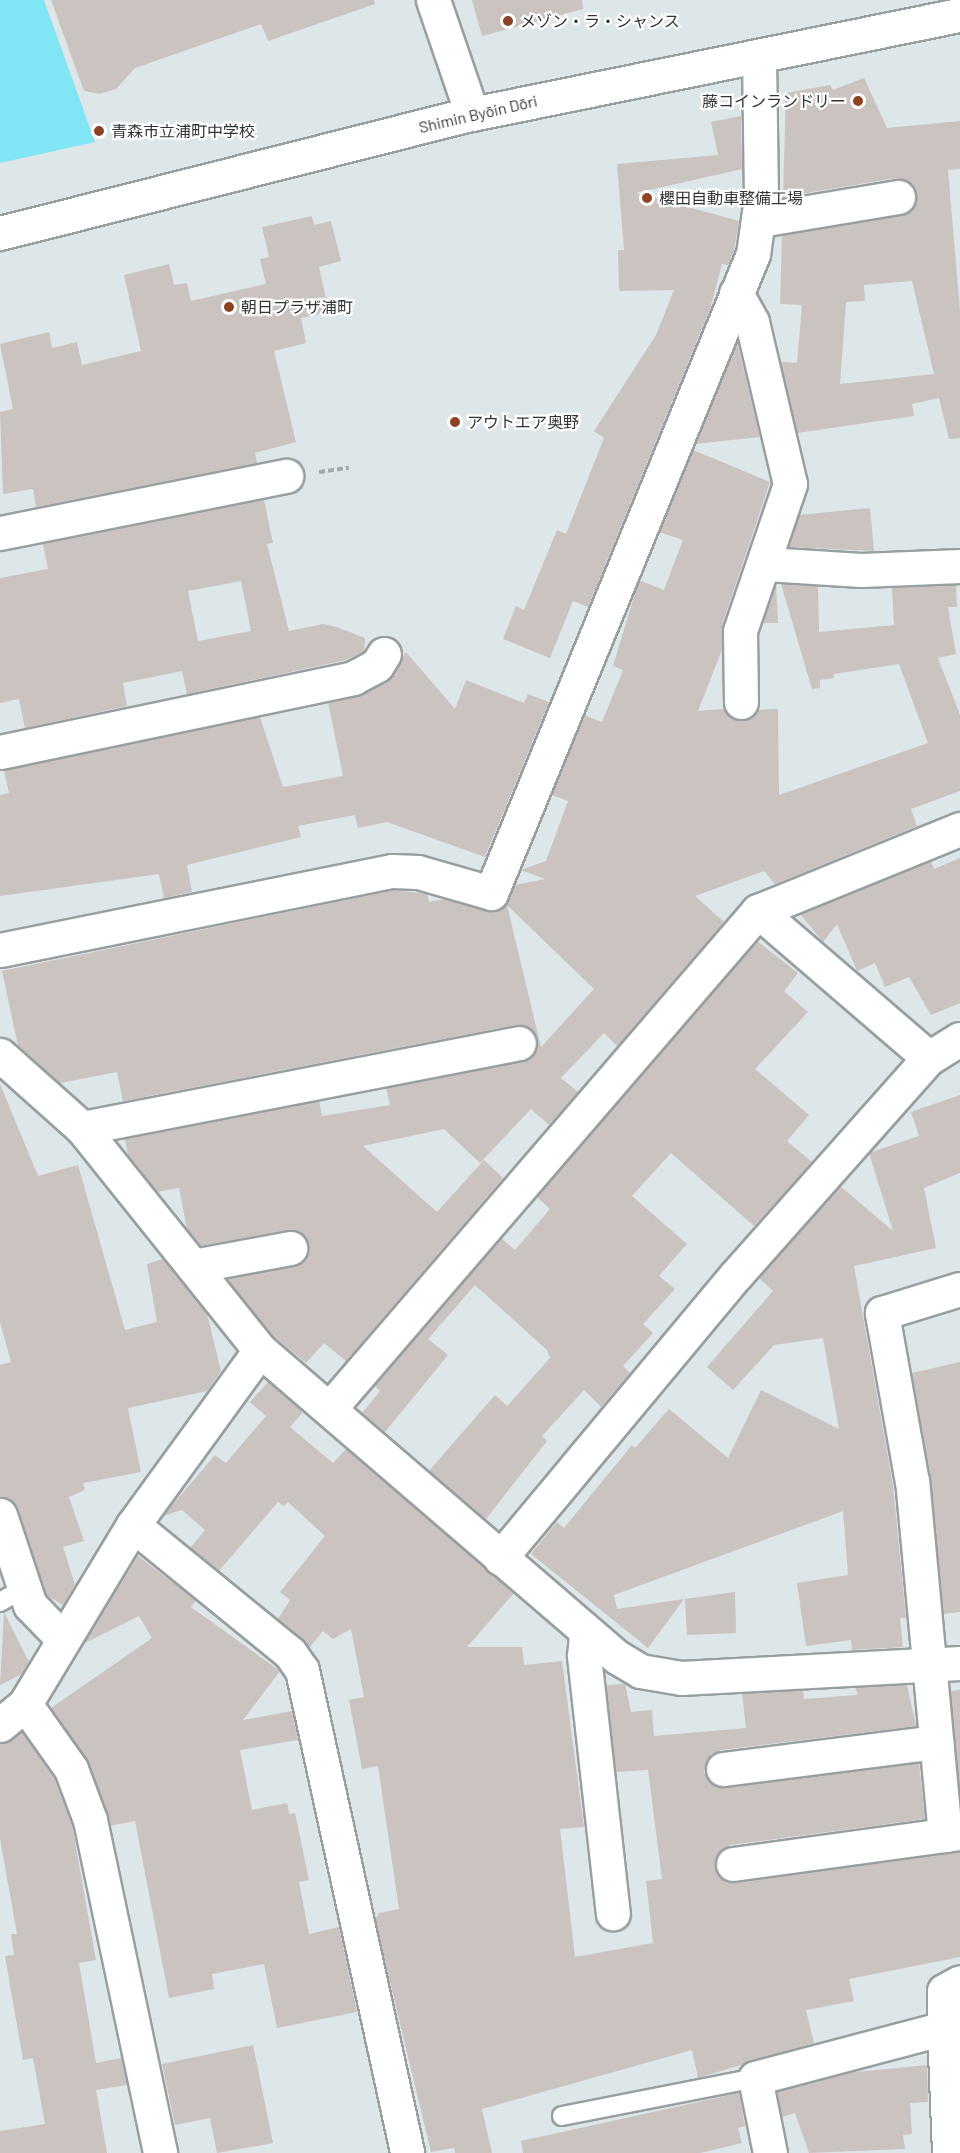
<!DOCTYPE html>
<meta charset="utf-8">
<style>
body{margin:0}
#map{position:relative;width:960px;height:2153px;overflow:hidden;background:#dde6e8;font-family:Barlow,"Noto Sans JP",sans-serif}
div>[style]{position:absolute}
[style*='--x']{left:calc(var(--x)*1px);top:calc(var(--y)*1px);width:calc(var(--w)*1px);rotate:calc(var(--a)*1deg)}
.green>*{inset:0;background:#80e6f6}
.building>*{inset:0;background:#cbc3c0}
.path>*{height:4px;margin-top:-2px;transform-origin:0;background:repeating-linear-gradient(90deg,#a2a9ab 0 6px,transparent 0 9px)}
.roads{filter:drop-shadow(2px 0 #979fa1) drop-shadow(-2px 0 #979fa1) drop-shadow(0 2px #979fa1) drop-shadow(0 -2px #979fa1)}
.service>*{height:18px;margin:-9px;padding:0 9px;transform-origin:9px;border-radius:9px;background:#fff}
.minor>*{height:33px;margin:-16.5px;padding:0 16.5px;transform-origin:16.5px;border-radius:16.5px;background:#fff}
.tertiary>*{height:33px;margin:-16.5px;padding:0 16.5px;transform-origin:16.5px;border-radius:16.5px;background:#fff}
.dots>*{width:16px;height:16px;translate:-50% -50%;box-sizing:border-box;border:3px solid #fff;border-radius:50%}
span{translate:-50% -50%;white-space:nowrap;text-align:center;line-height:1.15;-webkit-text-stroke:4.5px #fff;paint-order:stroke}
.poi-label{font-size:16px;color:#313535}
.left{translate:0 -50%;text-align:left}
.right{translate:-100% -50%;text-align:right}
.street-label{font-size:16px;color:#313535}
</style>
<div id="map">
<div class="green">
<i style="clip-path:polygon(0 0,44px 0,95px 142px,0 163px)"></i>
</div>
<div class="building">
<i style="clip-path:polygon(51px 0,374px 0,375px 4px,268px 41px,261px 24px,135px 68px,116px 89px,100px 94px,84px 91px)"></i>
<i style="clip-path:polygon(472px 0,582px 0,583px 9px,482px 36px)"></i>
<i style="clip-path:polygon(evenodd,864px 78px,887px 128px,960px 121px,960px 169px,948px 170px,960px 310px,960px 438px,949px 439px,939px 398px,912px 404px,914px 416px,797px 433px,781px 362px,797px 363px,802px 305px,780px 304px,782px 235px,902px 215px,910px 211px,917px 195px,912px 185px,896px 178px,783px 197px,786px 93px,830px 85px,833px 90px,864px 78px,912px 281px,934px 374px,840px 384px,846px 302px,865px 301px,864px 285px,912px 281px)"></i>
<i style="clip-path:polygon(741px 116px,742px 169px,636px 193px,739px 221px,734px 251px,728px 265px,722px 264px,710px 309px,588px 607px,573px 601px,550px 658px,503px 639px,516px 606px,524px 610px,557px 530px,566px 534px,604px 438px,594px 431px,656px 335px,674px 290px,619px 291px,618px 250px,624px 250px,617px 164px,718px 155px,711px 122px)"></i>
<i style="clip-path:polygon(312px 216px,314px 225px,331px 221px,341px 261px,319px 267px,329px 312px,301px 318px,306px 343px,274px 351px,296px 442px,255px 453px,257px 463px,36px 507px,33px 489px,3px 494px,0 412px,13px 409px,0 344px,49px 332px,52px 348px,77px 342px,82px 365px,141px 351px,124px 275px,169px 264px,174px 285px,187px 283px,191px 301px,266px 284px,260px 259px,269px 257px,262px 227px)"></i>
<i style="clip-path:polygon(737px 342px,760px 437px,695px 444px)"></i>
<i style="clip-path:polygon(evenodd,693px 450px,770px 482px,722px 625px,722px 650px,698px 711px,724px 709px,742px 721px,758px 710px,778px 709px,779px 795px,928px 743px,899px 664px,834px 674px,834px 678px,820px 680px,820px 688px,812px 689px,781px 584px,818px 586px,819px 632px,894px 625px,892px 588px,956px 585px,957px 607px,948px 607px,956px 654px,938px 658px,960px 715px,960px 791px,911px 809px,917px 826px,775px 884px,764px 871px,695px 896px,724px 922px,617px 1046px,604px 1033px,561px 1078px,578px 1092px,549px 1125px,531px 1109px,480px 1163px,444px 1129px,363px 1146px,437px 1212px,484px 1160px,503px 1178px,346px 1361px,324px 1343px,306px 1363px,271px 1334px,227px 1279px,302px 1263px,308px 1254px,305px 1236px,287px 1230px,200px 1246px,187px 1229px,179px 1188px,157px 1192px,128px 1155px,125px 1139px,319px 1101px,322px 1116px,390px 1105px,386px 1088px,531px 1057px,537px 1049px,533px 1031px,515px 1025px,123px 1101px,117px 1072px,60px 1083px,18px 1046px,2px 971px,394px 890px,427px 894px,429px 902px,444px 899px,494px 911px,503px 907px,515px 885px,545px 879px,521px 870px,546px 861px,568px 801px,552px 795px,584px 715px,602px 722px,623px 670px,613px 666px,639px 580px,664px 590px,683px 540px,659px 532px,693px 450px,507px 905px,594px 989px,541px 1047px,507px 905px)"></i>
<i style="clip-path:polygon(evenodd,264px 500px,273px 543px,267px 544px,289px 631px,323px 624px,337px 627px,365px 638px,364px 651px,346px 660px,187px 694px,182px 671px,123px 683px,127px 706px,25px 728px,19px 699px,0 703px,0 578px,48px 569px,43px 544px,264px 500px,241px 581px,251px 631px,198px 641px,188px 591px,241px 581px)"></i>
<i style="clip-path:polygon(870px 508px,874px 551px,789px 547px,799px 515px)"></i>
<i style="clip-path:polygon(776px 583px,778px 623px,763px 623px)"></i>
<i style="clip-path:polygon(406px 652px,455px 709px,466px 680px,524px 703px,528px 694px,549px 702px,485px 857px,387px 822px,358px 828px,355px 815px,298px 826px,301px 837px,187px 865px,192px 892px,164px 898px,159px 874px,0 896px,0 795px,9px 793px,4px 770px,260px 717px,283px 787px,343px 776px,328px 702px,386px 681px)"></i>
<i style="clip-path:polygon(960px 858px,960px 1003px,931px 1015px,909px 977px,885px 987px,875px 963px,857px 971px,837px 924px,823px 942px,800px 914px,931px 861px,934px 869px)"></i>
<i style="clip-path:polygon(757px 941px,798px 973px,784px 991px,808px 1012px,755px 1069px,809px 1115px,787px 1141px,812px 1162px,754px 1226px,671px 1153px,632px 1196px,687px 1244px,659px 1276px,675px 1289px,643px 1324px,653px 1333px,623px 1366px,630px 1373px,601px 1407px,584px 1390px,542px 1436px,547px 1441px,486px 1519px,429px 1471px,495px 1395px,507px 1406px,550px 1358px,547px 1350px,475px 1285px,428px 1339px,448px 1355px,385px 1432px,362px 1413px,380px 1391px,374px 1385px,501px 1238px,515px 1250px,550px 1209px,537px 1197px)"></i>
<i style="clip-path:polygon(0 1084px,38px 1176px,78px 1165px,125px 1330px,157px 1322px,147px 1264px,163px 1259px,207px 1314px,221px 1371px,207px 1391px,128px 1408px,141px 1472px,83px 1483px,85px 1490px,69px 1497px,84px 1541px,63px 1547px,75px 1585px,63px 1605px,46px 1595px,18px 1509px,0 1497px,0 1365px,11px 1362px,0 1322px)"></i>
<i style="clip-path:polygon(960px 1095px,960px 1173px,924px 1188px,936px 1248px,854px 1266px,893px 1485px,906px 1618px,900px 1618px,903px 1647px,852px 1650px,851px 1640px,806px 1646px,797px 1583px,848px 1575px,843px 1511px,614px 1595px,617px 1609px,684px 1599px,648px 1648px,531px 1554px,557px 1522px,564px 1528px,632px 1445px,635px 1448px,669px 1409px,728px 1458px,761px 1390px,839px 1429px,823px 1338px,774px 1345px,733px 1390px,707px 1367px,773px 1291px,759px 1278px,840px 1186px,893px 1231px,869px 1153px,919px 1136px,911px 1112px)"></i>
<i style="clip-path:polygon(960px 1362px,960px 1612px,943px 1614px,931px 1480px,912px 1373px)"></i>
<i style="clip-path:polygon(268px 1382px,303px 1412px,290px 1427px,333px 1463px,346px 1449px,514px 1593px,467px 1647px,522px 1647px,524px 1665px,562px 1661px,584px 1827px,560px 1829px,575px 1957px,653px 1943px,646px 1881px,662px 1879px,648px 1770px,616px 1772px,606px 1685px,625px 1684px,631px 1712px,652px 1710px,654px 1736px,746px 1728px,742px 1693px,803px 1690px,804px 1699px,857px 1695px,856px 1687px,907px 1685px,916px 1726px,721px 1750px,711px 1754px,704px 1771px,708px 1781px,725px 1788px,919px 1763px,925px 1819px,730px 1845px,716px 1856px,715px 1867px,725px 1881px,736px 1883px,960px 1852px,960px 1957px,849px 1979px,854px 2001px,806px 2010px,814px 2043px,698px 2078px,692px 2050px,482px 2109px,492px 2153px,455px 2153px,454px 2148px,431px 2152px,375px 1920px,379px 1913px,399px 1909px,378px 1766px,362px 1769px,349px 1700px,364px 1697px,351px 1629px,333px 1639px,323px 1631px,309px 1648px,278px 1619px,290px 1600px,280px 1592px,325px 1536px,288px 1502px,284px 1506px,278px 1502px,219px 1571px,190px 1548px,205px 1530px,182px 1510px,163px 1516px,215px 1455px,226px 1463px,266px 1416px,250px 1402px)"></i>
<i style="clip-path:polygon(138px 1556px,196px 1600px,191px 1607px,280px 1671px,243px 1720px,292px 1711px,298px 1740px,240px 1750px,252px 1810px,287px 1803px,289px 1814px,295px 1813px,309px 1880px,299px 1882px,309px 1934px,339px 1927px,357px 2012px,277px 2028px,264px 1964px,212px 1974px,214px 1989px,169px 1998px,135px 1821px,110px 1826px,88px 1762px,51px 1708px,152px 1638px,139px 1616px,83px 1644px)"></i>
<i style="clip-path:polygon(735px 1592px,736px 1633px,687px 1635px,685px 1599px)"></i>
<i style="clip-path:polygon(4px 1612px,29px 1662px,20px 1675px,0 1685px)"></i>
<i style="clip-path:polygon(960px 1690px,960px 1794px,950px 1691px)"></i>
<i style="clip-path:polygon(21px 1731px,54px 1778px,72px 1825px,96px 1960px,79px 1963px,96px 2063px,121px 2058px,127px 2085px,96px 2090px,107px 2153px,0 2153px,0 2131px,45px 2124px,33px 2058px,23px 2060px,5px 1956px,14px 1955px,11px 1934px,17px 1934px,0 1838px,0 1744px)"></i>
<i style="clip-path:polygon(253px 2045px,273px 2143px,217px 2153px,210px 2118px,175px 2125px,162px 2064px)"></i>
<i style="clip-path:polygon(927px 2065px,928px 2102px,910px 2103px,912px 2134px,903px 2135px,905px 2149px,809px 2153px,795px 2113px,782px 2117px,777px 2092px,846px 2073px)"></i>
<i style="clip-path:polygon(739px 2093px,745px 2126px,738px 2128px,742px 2143px,700px 2153px,523px 2153px,521px 2141px)"></i>
</div>
<div class="path">
<i style="--x:319;--y:472;--w:30;--a:-8"></i>
</div>
<div class="roads">
<div class="service">
<i style="--x:0;--y:1602;--w:28;--a:-30"></i>
<i style="--x:562;--y:2116;--w:197;--a:-11.1"></i>
</div>
<div class="minor">
<i style="--x:760;--y:220;--w:140;--a:-9.5"></i>
<i style="--x:736;--y:293;--w:33;--a:61"></i>
<i style="--x:752;--y:322;--w:166;--a:76.8"></i>
<i style="--x:790;--y:484;--w:155;--a:108.8"></i>
<i style="--x:740;--y:631;--w:71;--a:89.2"></i>
<i style="--x:0;--y:533;--w:292;--a:-11.3"></i>
<i style="--x:766;--y:564;--w:95;--a:3.6"></i>
<i style="--x:861;--y:570;--w:99;--a:-2.3"></i>
<i style="--x:0;--y:752;--w:361;--a:-11.8"></i>
<i style="--x:353;--y:678;--w:27;--a:-28"></i>
<i style="--x:377;--y:665;--w:13;--a:-58"></i>
<i style="--x:758;--y:911;--w:225;--a:40.7"></i>
<i style="--x:0;--y:950;--w:400;--a:-11.4"></i>
<i style="--x:392;--y:871;--w:26;--a:2"></i>
<i style="--x:418;--y:872;--w:76;--a:16"></i>
<i style="--x:491;--y:893;--w:691;--a:-67.71"></i>
<i style="--x:753;--y:254;--w:57;--a:-81.9"></i>
<i style="--x:761;--y:198;--w:142;--a:-90.8"></i>
<i style="--x:0;--y:1055;--w:110;--a:41.7"></i>
<i style="--x:82;--y:1128;--w:285;--a:51.3"></i>
<i style="--x:260;--y:1350;--w:471;--a:40.7"></i>
<i style="--x:617;--y:1657;--w:27;--a:31"></i>
<i style="--x:640;--y:1671;--w:42;--a:9.7"></i>
<i style="--x:681;--y:1678;--w:279;--a:-3.1"></i>
<i style="--x:82;--y:1128;--w:445;--a:-11"></i>
<i style="--x:193;--y:1266;--w:99;--a:-10.5"></i>
<i style="--x:330;--y:1408;--w:656;--a:-49.27"></i>
<i style="--x:758;--y:911;--w:218;--a:-22.1"></i>
<i style="--x:0;--y:1515;--w:95;--a:71.6"></i>
<i style="--x:30;--y:1605;--w:45;--a:45.9"></i>
<i style="--x:133;--y:1525;--w:203;--a:39.2"></i>
<i style="--x:290;--y:1653;--w:21;--a:55"></i>
<i style="--x:302;--y:1670;--w:494;--a:77.7"></i>
<i style="--x:500;--y:1558;--w:368;--a:-50.2"></i>
<i style="--x:736;--y:1275;--w:290;--a:-48.4"></i>
<i style="--x:929;--y:1058;--w:36;--a:-32"></i>
<i style="--x:586;--y:1634;--w:22;--a:95"></i>
<i style="--x:584;--y:1656;--w:259;--a:83.6"></i>
<i style="--x:25;--y:1704;--w:80;--a:54.7"></i>
<i style="--x:71;--y:1769;--w:54;--a:69.6"></i>
<i style="--x:90;--y:1820;--w:340;--a:78.1"></i>
<i style="--x:0;--y:1725;--w:33;--a:-40"></i>
<i style="--x:25;--y:1704;--w:209;--a:-58.9"></i>
<i style="--x:133;--y:1525;--w:216;--a:-54"></i>
<i style="--x:723;--y:1769;--w:215;--a:-7.2"></i>
<i style="--x:945;--y:1835;--w:355;--a:-95.3"></i>
<i style="--x:912;--y:1482;--w:172;--a:-100.1"></i>
<i style="--x:882;--y:1313;--w:82;--a:-17.1"></i>
<i style="--x:733;--y:1864;--w:229;--a:-7.8"></i>
<i style="--x:944;--y:2028;--w:125;--a:87.7"></i>
<i style="--x:770;--y:2153;--w:76;--a:-101.3"></i>
<i style="--x:755;--y:2078;--w:196;--a:-14.8"></i>
<i style="--x:944;--y:2028;--w:37;--a:-90"></i>
<i style="--x:944;--y:1991;--w:18;--a:-29"></i>
</div>
<div class="tertiary">
<i style="--x:433;--y:0;--w:120;--a:71.1"></i>
<i style="--x:0;--y:233;--w:487;--a:-14.2"></i>
<i style="--x:472;--y:114;--w:498;--a:-11.5"></i>
</div>
</div>
<div class="dots">
<i style="left:508px;top:21px;background:#8b4323"></i>
<i style="left:858px;top:101px;background:#8b4323"></i>
<i style="left:99px;top:131px;background:#8b4323"></i>
<i style="left:647px;top:198px;background:#8b4323"></i>
<i style="left:229px;top:307px;background:#8b4323"></i>
<i style="left:455px;top:422px;background:#8b4323"></i>
</div>
<div class="poi-label">
<span class="left" style="left:520px;top:21px">メゾン・ラ・シャンス</span>
<span class="right" style="left:846px;top:101px">藤コインランドリー</span>
<span class="left" style="left:111px;top:131px">青森市立浦町中学校</span>
<span class="left" style="left:659px;top:198px">櫻田自動車整備工場</span>
<span class="left" style="left:241px;top:307px">朝日プラザ浦町</span>
<span class="left" style="left:467px;top:422px">アウトエア奥野</span>
</div>
<div class="street-label">
<span style="left:478px;top:114px;rotate:-13deg">Shimin Byōin Dōri</span>
</div>
</div>
